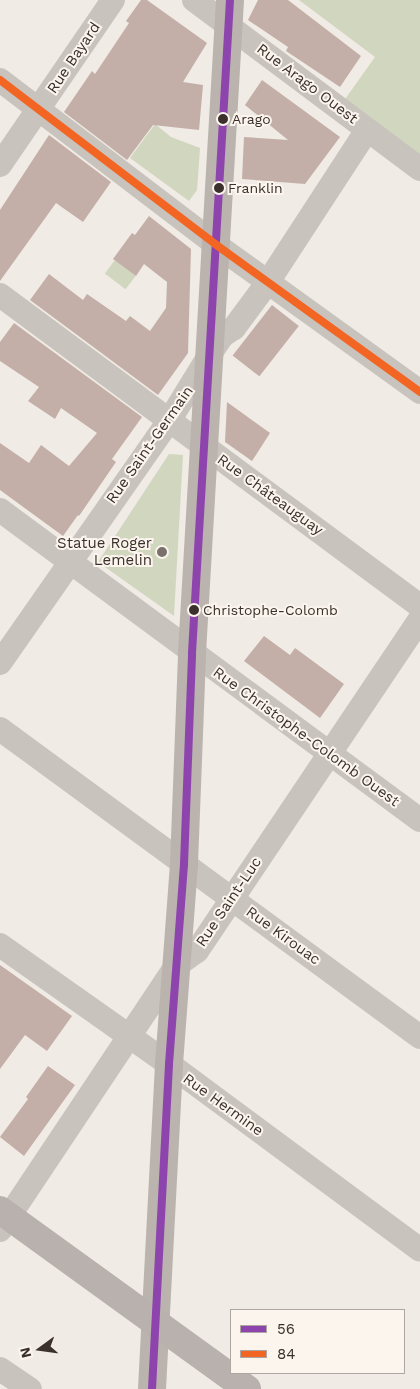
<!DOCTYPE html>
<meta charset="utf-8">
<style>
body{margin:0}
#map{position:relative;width:420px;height:1389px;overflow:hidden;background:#f0ebe5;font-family:"Work Sans",sans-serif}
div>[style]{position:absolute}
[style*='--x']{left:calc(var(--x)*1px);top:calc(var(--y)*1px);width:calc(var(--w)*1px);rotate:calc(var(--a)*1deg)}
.green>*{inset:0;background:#d1d6bf;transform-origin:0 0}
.building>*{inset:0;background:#c3afa7;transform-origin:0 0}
.street>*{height:24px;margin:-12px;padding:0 12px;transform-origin:12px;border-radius:12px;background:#c9c3be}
.secondary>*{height:28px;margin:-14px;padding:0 14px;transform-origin:14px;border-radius:14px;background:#bab3ae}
.primary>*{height:28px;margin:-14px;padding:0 14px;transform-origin:14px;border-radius:14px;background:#b8b1ad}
.bus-1>*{height:8px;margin:-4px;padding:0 4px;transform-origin:4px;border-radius:4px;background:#8e44ad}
.bus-2>*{height:8px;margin:-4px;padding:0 4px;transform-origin:4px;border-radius:4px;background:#f26522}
.dots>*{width:14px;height:14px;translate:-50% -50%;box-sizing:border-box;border:2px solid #fbf5ee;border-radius:50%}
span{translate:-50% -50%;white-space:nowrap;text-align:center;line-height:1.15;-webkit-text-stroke:4px #fbf5ee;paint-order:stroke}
.bus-label{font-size:14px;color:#3b302b}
.left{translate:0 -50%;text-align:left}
.street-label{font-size:15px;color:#3b302b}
.poi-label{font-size:15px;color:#3b302b}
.right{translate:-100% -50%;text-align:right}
.legend{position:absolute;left:230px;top:1309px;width:175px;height:65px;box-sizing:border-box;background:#fbf5ee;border:1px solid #aea6a0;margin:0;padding:6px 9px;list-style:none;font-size:15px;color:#3b302b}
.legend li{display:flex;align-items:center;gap:10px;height:25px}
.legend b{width:25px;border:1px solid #aea6a0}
.north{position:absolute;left:15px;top:1324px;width:50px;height:50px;-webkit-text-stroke:4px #fbf5ee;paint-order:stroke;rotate:256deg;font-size:14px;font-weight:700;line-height:20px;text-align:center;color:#3b302b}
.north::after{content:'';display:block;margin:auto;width:18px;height:22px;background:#3b302b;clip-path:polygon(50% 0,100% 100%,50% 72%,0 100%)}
</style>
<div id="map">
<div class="green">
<i style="clip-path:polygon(299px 0,420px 0,420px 160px,343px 102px,375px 57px)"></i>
<i style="clip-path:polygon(155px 124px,171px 137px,200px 148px,197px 190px,189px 201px,130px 158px)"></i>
<i style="left:115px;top:260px;width:26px;height:17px;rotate:37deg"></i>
<i style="clip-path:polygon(169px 454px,183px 455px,174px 616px,98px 562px)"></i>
</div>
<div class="building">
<i style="clip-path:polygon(141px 0,147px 0,207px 43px,183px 82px,203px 85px,199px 130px,153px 125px,127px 160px,64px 112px,92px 71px,95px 74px,129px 23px,126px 21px)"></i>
<i style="clip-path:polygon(258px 0,288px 0,361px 56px,340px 87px,286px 51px,288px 47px,248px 20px)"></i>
<i style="clip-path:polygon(262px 80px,340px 137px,305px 184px,242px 179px,244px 137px,288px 140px,245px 105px)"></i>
<i style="clip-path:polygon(49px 135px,111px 182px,83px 222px,56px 203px,0 281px,0 210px)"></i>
<i style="clip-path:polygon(149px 216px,191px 249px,188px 353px,158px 395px,30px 300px,49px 274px,83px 300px,87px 294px,126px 321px,130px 316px,150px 331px,166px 308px,167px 282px,144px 264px,136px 276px,113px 259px,132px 233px,135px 235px)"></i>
<i style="left:272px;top:305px;width:34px;height:64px;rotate:38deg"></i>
<i style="clip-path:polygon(14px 323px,142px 417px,112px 459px,116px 462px,79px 516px,78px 515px,63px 536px,0 490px,0 443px,29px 463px,41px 445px,69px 466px,97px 433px,61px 408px,55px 419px,28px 401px,39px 387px,0 361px,0 342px)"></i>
<i style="clip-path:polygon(227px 402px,270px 433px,252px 461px,225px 442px)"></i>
<i style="clip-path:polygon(264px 636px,290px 655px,295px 648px,344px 684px,320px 718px,244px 661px)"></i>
<i style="clip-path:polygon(0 965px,72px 1016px,47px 1051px,25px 1035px,0 1069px)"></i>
<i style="clip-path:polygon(48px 1066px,75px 1085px,24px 1156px,0 1137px,28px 1099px,26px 1097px)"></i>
</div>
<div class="street">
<i style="--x:194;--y:0;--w:282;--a:36.8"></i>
<i style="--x:0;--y:80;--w:270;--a:37.3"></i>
<i style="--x:215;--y:244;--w:253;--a:35.8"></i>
<i style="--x:0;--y:165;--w:200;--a:-55.6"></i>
<i style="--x:0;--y:295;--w:523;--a:36.52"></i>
<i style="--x:0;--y:510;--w:522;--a:36.43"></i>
<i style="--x:0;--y:663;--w:295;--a:-55.1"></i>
<i style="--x:169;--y:421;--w:82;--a:-58.4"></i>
<i style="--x:212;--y:351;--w:18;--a:-56"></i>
<i style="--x:222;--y:336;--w:14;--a:-34"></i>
<i style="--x:234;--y:328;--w:57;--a:-53.5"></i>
<i style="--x:268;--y:282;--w:181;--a:-56.9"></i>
<i style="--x:0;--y:729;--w:521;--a:36.25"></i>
<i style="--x:0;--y:945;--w:207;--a:35.2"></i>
<i style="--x:169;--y:1064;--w:312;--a:36.5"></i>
<i style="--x:0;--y:1230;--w:317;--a:-56.3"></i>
<i style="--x:176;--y:966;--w:26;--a:-36"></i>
<i style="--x:197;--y:951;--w:400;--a:-56.1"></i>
<i style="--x:0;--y:1369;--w:36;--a:34"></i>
</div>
<div class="secondary">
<i style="--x:152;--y:1389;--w:325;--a:-87"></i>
<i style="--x:169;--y:1064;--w:201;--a:-85.7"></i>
<i style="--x:184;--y:864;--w:211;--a:-87.8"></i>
<i style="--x:192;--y:653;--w:654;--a:-86.67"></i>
</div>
<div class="primary">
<i style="--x:0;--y:1210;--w:305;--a:35.9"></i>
</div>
<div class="bus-1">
<i style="--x:152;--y:1389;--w:325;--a:-87"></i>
<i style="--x:169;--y:1064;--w:201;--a:-85.7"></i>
<i style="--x:184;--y:864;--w:211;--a:-87.8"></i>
<i style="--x:192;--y:653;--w:654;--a:-86.67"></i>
</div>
<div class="bus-2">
<i style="--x:0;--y:80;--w:270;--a:37.3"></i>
<i style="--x:215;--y:244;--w:253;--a:35.8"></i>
</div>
<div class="dots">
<i style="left:223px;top:119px;background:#3b302b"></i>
<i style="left:219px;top:188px;background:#3b302b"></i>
<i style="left:162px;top:552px;background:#7a716c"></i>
<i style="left:194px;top:610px;background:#3b302b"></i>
</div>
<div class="bus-label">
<span class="left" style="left:232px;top:119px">Arago</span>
<span class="left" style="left:228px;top:188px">Franklin</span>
<span class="left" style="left:203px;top:610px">Christophe-Colomb</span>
</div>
<div class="street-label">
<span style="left:74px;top:58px;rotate:-56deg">Rue Bayard</span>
<span style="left:307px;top:84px;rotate:37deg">Rue Arago Ouest</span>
<span style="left:150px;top:445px;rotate:-55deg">Rue Saint-Germain</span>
<span style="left:270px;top:495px;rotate:36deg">Rue Châteauguay</span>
<span style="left:306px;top:737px;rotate:36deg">Rue Christophe-Colomb Ouest</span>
<span style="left:229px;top:902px;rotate:-56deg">Rue Saint-Luc</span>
<span style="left:283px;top:936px;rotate:36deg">Rue Kirouac</span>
<span style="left:223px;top:1105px;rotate:36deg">Rue Hermine</span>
</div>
<div class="poi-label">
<span class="right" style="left:152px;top:552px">Statue Roger<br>Lemelin</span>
</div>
<ul class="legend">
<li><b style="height:6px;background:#8e44ad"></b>56</li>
<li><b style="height:6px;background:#f26522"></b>84</li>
</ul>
<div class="north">N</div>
</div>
